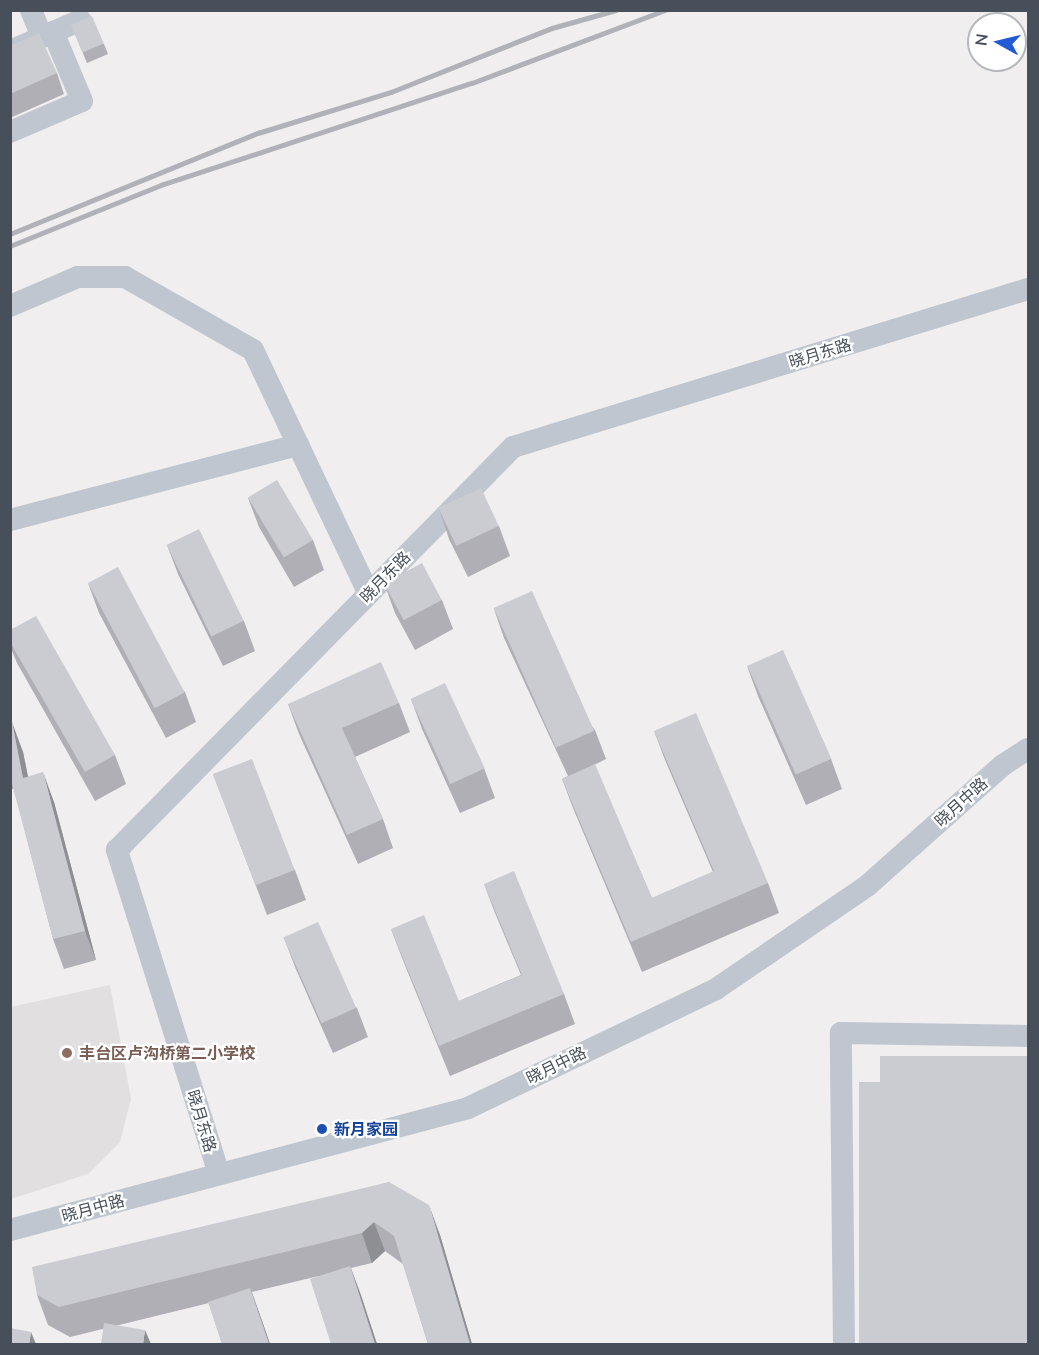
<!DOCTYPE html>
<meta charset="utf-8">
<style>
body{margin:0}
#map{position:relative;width:1039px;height:1355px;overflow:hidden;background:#f0eeee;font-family:Mulish,"Noto Sans SC",sans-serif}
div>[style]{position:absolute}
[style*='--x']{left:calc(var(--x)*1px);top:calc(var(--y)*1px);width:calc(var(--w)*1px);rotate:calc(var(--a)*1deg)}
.education>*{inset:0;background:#e1dfdf}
.minor>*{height:22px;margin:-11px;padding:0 11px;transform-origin:11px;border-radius:11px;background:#bfc6cf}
.rail>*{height:4.5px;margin:-2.25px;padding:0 2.25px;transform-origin:2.25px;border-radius:2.25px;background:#b0b2b8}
.wall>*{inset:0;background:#afafb5}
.shaded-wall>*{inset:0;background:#8e8f93}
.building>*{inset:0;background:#cbccd2;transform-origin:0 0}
.dots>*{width:16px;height:16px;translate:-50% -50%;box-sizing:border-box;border:3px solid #fff;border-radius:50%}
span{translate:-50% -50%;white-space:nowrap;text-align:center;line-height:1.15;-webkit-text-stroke:4.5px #fff;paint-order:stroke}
.street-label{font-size:16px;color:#474f5a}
.education-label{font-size:16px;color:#785e54;font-weight:700}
.left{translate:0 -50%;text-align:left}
.transit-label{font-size:16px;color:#164399;font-weight:700}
.frame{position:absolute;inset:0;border:12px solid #474f5a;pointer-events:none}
.north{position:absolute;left:967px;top:12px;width:60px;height:60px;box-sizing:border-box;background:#fff;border:2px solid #b5b9bd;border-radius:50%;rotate:278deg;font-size:16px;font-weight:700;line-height:24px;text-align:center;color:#474f5a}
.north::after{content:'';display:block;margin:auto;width:21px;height:27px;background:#225ad6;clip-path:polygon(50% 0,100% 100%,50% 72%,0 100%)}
</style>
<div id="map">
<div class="education">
<i style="clip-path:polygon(110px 985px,131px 1099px,120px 1142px,88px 1174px,11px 1199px,11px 1007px)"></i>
</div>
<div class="minor">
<i style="--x:31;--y:10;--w:29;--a:68"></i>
<i style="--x:10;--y:51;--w:77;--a:-23.6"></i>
<i style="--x:10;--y:132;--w:78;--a:-23.3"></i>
<i style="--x:82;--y:101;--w:75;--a:-112.8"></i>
<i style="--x:10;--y:306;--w:74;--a:-23.1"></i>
<i style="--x:78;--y:277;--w:47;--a:0"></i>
<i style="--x:125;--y:277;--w:147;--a:29.7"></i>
<i style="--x:253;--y:350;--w:270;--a:64.6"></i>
<i style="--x:10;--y:520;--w:298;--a:-14.6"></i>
<i style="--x:219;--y:1174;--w:340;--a:-107.5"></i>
<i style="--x:117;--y:850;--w:565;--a:-45.5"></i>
<i style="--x:513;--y:447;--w:539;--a:-17.06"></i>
<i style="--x:10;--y:1230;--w:474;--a:-14.9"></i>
<i style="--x:468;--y:1108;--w:275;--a:-25.6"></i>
<i style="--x:716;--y:989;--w:183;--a:-34.3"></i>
<i style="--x:867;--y:886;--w:182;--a:-41.7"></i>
<i style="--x:1003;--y:765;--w:30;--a:-33"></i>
<i style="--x:844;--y:1344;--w:311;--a:-90.6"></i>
<i style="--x:841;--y:1033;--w:187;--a:0.9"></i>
</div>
<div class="rail">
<i style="--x:10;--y:234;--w:268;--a:-22.2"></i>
<i style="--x:258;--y:133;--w:139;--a:-17.1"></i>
<i style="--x:391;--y:92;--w:173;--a:-21.7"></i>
<i style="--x:552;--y:28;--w:66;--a:-15.7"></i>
<i style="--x:10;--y:246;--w:163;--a:-22"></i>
<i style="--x:161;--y:185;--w:327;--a:-18.2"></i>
<i style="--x:472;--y:83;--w:206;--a:-20.7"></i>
</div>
<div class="wall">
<i style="clip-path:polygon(72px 27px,104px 44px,108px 54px,87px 63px)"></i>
<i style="clip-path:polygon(10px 46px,57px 73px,64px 94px,10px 118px)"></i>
<i style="clip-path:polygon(248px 498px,313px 540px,324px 570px,294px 587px,259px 527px)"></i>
<i style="clip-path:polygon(439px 509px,499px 526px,510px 556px,468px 577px,449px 539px)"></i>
<i style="clip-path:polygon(167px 545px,244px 621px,255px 651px,223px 666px,178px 574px)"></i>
<i style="clip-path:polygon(88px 583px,185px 692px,196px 722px,166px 738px,99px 613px)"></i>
<i style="clip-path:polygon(384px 583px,442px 600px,453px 629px,415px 650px,395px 613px)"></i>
<i style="clip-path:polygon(494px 609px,595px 730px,606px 759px,594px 765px,652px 898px,713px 872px,665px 760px,654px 731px,768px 883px,779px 913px,642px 972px,573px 808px,562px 779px,568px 776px,504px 638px)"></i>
<i style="clip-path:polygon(10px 630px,115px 755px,126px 784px,95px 801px,17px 663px,10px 646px)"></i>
<i style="clip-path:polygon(747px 666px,831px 759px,842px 789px,806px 805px,758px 696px)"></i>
<i style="clip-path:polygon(411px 699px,484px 768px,495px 798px,460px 813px,422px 729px)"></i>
<i style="clip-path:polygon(399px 703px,410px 732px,355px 757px,383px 819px,393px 848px,358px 864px,299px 734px,288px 704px)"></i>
<i style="clip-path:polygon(10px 722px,23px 752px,28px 776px,54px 802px,96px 960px,64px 969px,53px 939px,14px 789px,10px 789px)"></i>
<i style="clip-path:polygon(213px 774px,295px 870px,306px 900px,267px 915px)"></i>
<i style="clip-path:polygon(484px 884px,564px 994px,575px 1024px,450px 1076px,402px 958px,391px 929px,459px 1001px,521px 975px,495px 913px)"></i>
<i style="clip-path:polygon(284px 938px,357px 1008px,368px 1037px,333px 1053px,295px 967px)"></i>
<i style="clip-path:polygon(389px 1182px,440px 1235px,472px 1344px,428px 1344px,403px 1264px,385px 1251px,372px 1263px,351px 1268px,377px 1344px,331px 1344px,319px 1276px,252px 1292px,270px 1344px,222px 1344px,209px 1303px,70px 1337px,48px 1325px,37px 1295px)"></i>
</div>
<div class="shaded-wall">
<i style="clip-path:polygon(12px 722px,23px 752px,34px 807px,23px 778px)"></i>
<i style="clip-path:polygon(43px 772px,54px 802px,96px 960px,85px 931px)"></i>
<i style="clip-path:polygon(429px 1205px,440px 1235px,472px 1344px,470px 1344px)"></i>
<i style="clip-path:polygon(374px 1222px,385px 1251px,372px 1263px,362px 1233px)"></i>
<i style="clip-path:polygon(350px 1266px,361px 1295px,377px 1344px,375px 1344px)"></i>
<i style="clip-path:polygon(250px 1288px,261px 1318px,270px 1344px,269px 1344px)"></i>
<i style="clip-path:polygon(145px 1330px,151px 1344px,143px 1344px)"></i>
<i style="clip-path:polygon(31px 1332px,36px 1344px,29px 1344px)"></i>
</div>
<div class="building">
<i style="left:92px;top:16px;width:30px;height:23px;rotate:67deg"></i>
<i style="clip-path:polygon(39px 33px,57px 73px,10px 94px,10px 46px)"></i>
<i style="left:277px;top:480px;width:70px;height:34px;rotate:59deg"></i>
<i style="left:481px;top:488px;width:42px;height:47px;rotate:65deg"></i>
<i style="left:199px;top:529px;width:102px;height:36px;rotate:64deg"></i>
<i style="left:422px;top:563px;width:42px;height:43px;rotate:62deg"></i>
<i style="left:118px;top:567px;width:142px;height:34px;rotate:62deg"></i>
<i style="left:532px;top:591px;width:153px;height:42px;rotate:66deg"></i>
<i style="clip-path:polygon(36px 616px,115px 755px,85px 772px,10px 642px,10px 630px)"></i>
<i style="left:783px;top:650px;width:119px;height:39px;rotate:66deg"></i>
<i style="clip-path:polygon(381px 662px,399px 703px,342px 728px,383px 819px,347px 835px,288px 704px)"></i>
<i style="left:445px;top:683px;width:94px;height:38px;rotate:65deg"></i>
<i style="clip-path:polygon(696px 713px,768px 883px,631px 942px,562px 779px,595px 764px,652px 898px,714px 871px,654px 731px)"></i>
<i style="clip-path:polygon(10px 722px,12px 722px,23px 778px,43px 772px,85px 931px,53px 939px,10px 776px)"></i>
<i style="left:252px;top:759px;width:119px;height:42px;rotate:69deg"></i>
<i style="clip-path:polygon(514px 871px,564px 994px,439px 1046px,391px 929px,424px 915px,459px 1001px,522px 975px,484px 884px)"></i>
<i style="left:318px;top:922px;width:94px;height:38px;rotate:66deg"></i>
<i style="clip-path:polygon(880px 1056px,1029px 1056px,1029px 1344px,859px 1344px,859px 1082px,880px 1082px)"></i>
<i style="clip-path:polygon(389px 1182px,429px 1205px,470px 1344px,428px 1344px,394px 1236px,374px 1222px,362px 1233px,59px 1307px,37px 1295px,32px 1267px)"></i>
<i style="clip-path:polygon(350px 1266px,375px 1344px,331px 1344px,310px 1279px)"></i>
<i style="clip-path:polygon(250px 1288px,269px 1344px,222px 1344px,208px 1302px)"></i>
<i style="clip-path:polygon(104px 1323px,145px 1330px,143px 1344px,101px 1344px)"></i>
<i style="clip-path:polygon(10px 1328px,31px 1332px,29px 1344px,10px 1344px)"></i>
</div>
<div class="dots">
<i style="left:67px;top:1053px;background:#8d6e63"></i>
<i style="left:322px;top:1129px;background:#1a4fb4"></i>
</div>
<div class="street-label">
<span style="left:820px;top:353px;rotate:-17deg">晓月东路</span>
<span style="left:385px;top:577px;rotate:-46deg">晓月东路</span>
<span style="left:961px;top:802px;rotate:-42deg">晓月中路</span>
<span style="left:556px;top:1065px;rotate:-26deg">晓月中路</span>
<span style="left:202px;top:1121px;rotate:73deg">晓月东路</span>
<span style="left:93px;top:1208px;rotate:-15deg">晓月中路</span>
</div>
<div class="education-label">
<span class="left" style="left:79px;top:1053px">丰台区卢沟桥第二小学校</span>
</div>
<div class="transit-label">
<span class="left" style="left:334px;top:1129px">新月家园</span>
</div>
<div class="frame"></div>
<div class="north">N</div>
</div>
